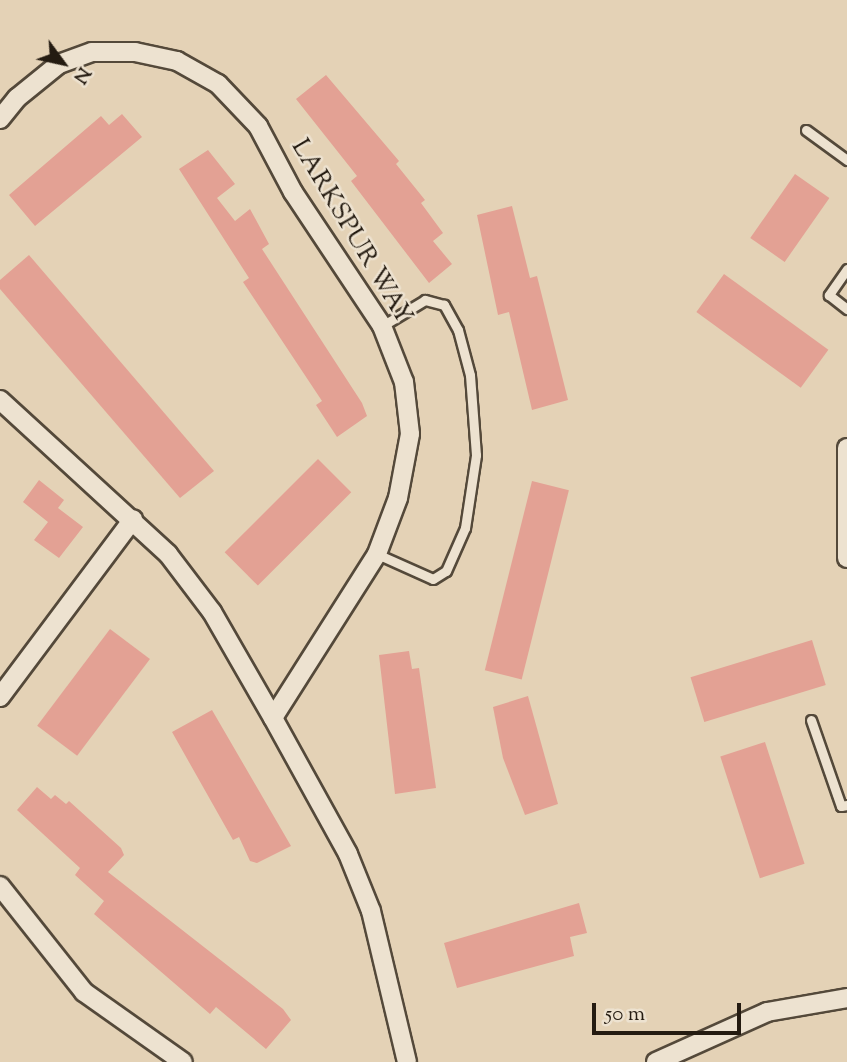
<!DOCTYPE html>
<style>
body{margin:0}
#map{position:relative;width:847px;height:1062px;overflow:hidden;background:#e4d2b6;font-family:"Sorts Mill Goudy",serif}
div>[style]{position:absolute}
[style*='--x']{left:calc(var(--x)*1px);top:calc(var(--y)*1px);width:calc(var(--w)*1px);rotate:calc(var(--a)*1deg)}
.building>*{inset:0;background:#e3a194;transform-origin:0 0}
.roads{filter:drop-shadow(2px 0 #54493a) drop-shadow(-2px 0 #54493a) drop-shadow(0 2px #54493a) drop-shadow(0 -2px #54493a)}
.lane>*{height:9px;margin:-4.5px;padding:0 4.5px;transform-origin:4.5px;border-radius:4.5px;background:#ede2d0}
.street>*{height:18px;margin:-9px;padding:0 9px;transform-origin:9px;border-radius:9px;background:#ede2d0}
span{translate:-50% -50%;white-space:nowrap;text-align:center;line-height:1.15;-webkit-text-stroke:5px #ede2d0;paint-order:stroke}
.street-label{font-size:26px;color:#241b11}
.north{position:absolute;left:28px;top:28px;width:70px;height:70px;-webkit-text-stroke:5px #ede2d0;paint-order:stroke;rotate:123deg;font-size:19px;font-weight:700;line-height:28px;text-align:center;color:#241b11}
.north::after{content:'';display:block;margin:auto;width:24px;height:32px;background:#241b11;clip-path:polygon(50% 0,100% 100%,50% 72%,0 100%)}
.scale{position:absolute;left:592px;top:1003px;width:149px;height:32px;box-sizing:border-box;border:4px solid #241b11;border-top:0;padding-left:9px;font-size:21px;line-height:24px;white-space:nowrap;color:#241b11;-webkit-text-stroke:5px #ede2d0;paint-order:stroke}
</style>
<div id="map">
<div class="building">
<i style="clip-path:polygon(326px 75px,399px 161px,396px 164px,425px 200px,421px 203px,443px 233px,433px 241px,452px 264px,429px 283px,351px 181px,357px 176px,296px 99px)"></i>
<i style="clip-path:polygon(122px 114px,142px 137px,35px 226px,9px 195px,101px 116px,109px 125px)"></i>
<i style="clip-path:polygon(208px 150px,235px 184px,217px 198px,235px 221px,250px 209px,269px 244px,262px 249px,362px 403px,367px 416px,337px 437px,316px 405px,322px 401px,243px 282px,249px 278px,179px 169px)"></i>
<i style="left:795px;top:174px;width:42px;height:78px;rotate:35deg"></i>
<i style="clip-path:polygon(512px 206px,530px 278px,537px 276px,568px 400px,532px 410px,509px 312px,498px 315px,477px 215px)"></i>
<i style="clip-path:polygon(29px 255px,214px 471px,180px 498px,0 289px,0 280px)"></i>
<i style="left:724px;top:274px;width:129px;height:47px;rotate:36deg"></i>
<i style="left:318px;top:459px;width:47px;height:132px;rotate:45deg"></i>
<i style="clip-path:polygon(39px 480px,64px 500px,58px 508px,83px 527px,59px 558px,34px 540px,48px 522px,23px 502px)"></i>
<i style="left:532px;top:481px;width:38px;height:195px;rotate:14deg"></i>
<i style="left:110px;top:629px;width:50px;height:121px;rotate:37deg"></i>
<i style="left:812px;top:640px;width:47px;height:127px;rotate:73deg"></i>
<i style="clip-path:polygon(409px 651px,412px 669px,419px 668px,436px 788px,395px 794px,379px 655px)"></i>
<i style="clip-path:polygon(528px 696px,558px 804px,525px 815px,503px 758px,493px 707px)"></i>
<i style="clip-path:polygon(212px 710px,291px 846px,257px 863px,250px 861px,239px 837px,233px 840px,172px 732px)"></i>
<i style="left:765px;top:742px;width:128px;height:47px;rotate:72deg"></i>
<i style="clip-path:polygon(37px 787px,51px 799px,55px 795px,66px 804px,69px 801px,121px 848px,124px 855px,108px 872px,283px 1009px,291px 1020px,266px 1049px,216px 1007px,210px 1014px,94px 914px,104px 901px,75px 875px,80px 868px,17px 810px)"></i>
<i style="clip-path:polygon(579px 903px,587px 933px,570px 937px,574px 956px,457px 988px,444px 943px)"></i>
</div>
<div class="roads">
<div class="lane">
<i style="--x:806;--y:130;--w:51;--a:36.2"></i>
<i style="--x:847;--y:269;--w:32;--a:125"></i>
<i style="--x:829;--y:295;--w:23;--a:38"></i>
<i style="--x:377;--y:554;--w:61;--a:24.1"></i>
<i style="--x:433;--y:579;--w:15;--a:-32"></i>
<i style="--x:446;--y:571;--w:47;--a:-66.2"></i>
<i style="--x:465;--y:528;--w:74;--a:-81.4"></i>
<i style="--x:476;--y:455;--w:80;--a:-94.3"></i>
<i style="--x:470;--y:375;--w:47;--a:-104.9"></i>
<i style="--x:458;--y:330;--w:29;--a:-119"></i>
<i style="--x:444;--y:305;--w:20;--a:-165"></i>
<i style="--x:425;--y:300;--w:50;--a:148.8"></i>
<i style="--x:811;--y:720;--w:91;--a:70.8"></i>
<i style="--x:841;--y:806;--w:6;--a:-9"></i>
</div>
<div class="street">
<i style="--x:0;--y:119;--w:27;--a:-51"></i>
<i style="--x:17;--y:98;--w:54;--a:-39"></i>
<i style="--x:59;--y:64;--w:35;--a:-20"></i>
<i style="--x:92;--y:52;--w:43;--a:0"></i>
<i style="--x:135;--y:52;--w:43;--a:12.1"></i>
<i style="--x:177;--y:61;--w:47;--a:29.3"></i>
<i style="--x:218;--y:84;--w:58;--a:46.4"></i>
<i style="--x:258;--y:126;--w:75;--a:62.1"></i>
<i style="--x:293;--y:192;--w:161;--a:56.4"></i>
<i style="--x:382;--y:326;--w:60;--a:68.6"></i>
<i style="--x:404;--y:382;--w:52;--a:83.4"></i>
<i style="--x:410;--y:434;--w:65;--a:100.6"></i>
<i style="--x:398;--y:498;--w:60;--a:110.6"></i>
<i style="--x:377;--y:554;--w:194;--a:122.4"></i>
<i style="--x:273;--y:718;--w:122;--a:-119.9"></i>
<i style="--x:212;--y:612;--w:73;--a:-127.2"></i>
<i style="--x:168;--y:554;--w:228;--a:-137.5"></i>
<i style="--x:847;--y:448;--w:110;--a:90"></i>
<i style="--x:0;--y:697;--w:222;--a:-53.2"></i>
<i style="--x:273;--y:718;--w:155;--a:61.1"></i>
<i style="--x:348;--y:854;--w:61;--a:68"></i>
<i style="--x:371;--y:911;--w:155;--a:76.6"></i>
<i style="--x:0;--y:886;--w:135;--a:51.6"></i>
<i style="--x:84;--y:992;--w:121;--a:35.3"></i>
<i style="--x:656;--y:1062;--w:122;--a:-24.2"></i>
<i style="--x:767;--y:1012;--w:81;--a:-9.9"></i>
</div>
</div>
<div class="street-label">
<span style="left:351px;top:232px;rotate:59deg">LARKSPUR WAY</span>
</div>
<div class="north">N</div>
<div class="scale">50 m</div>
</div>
